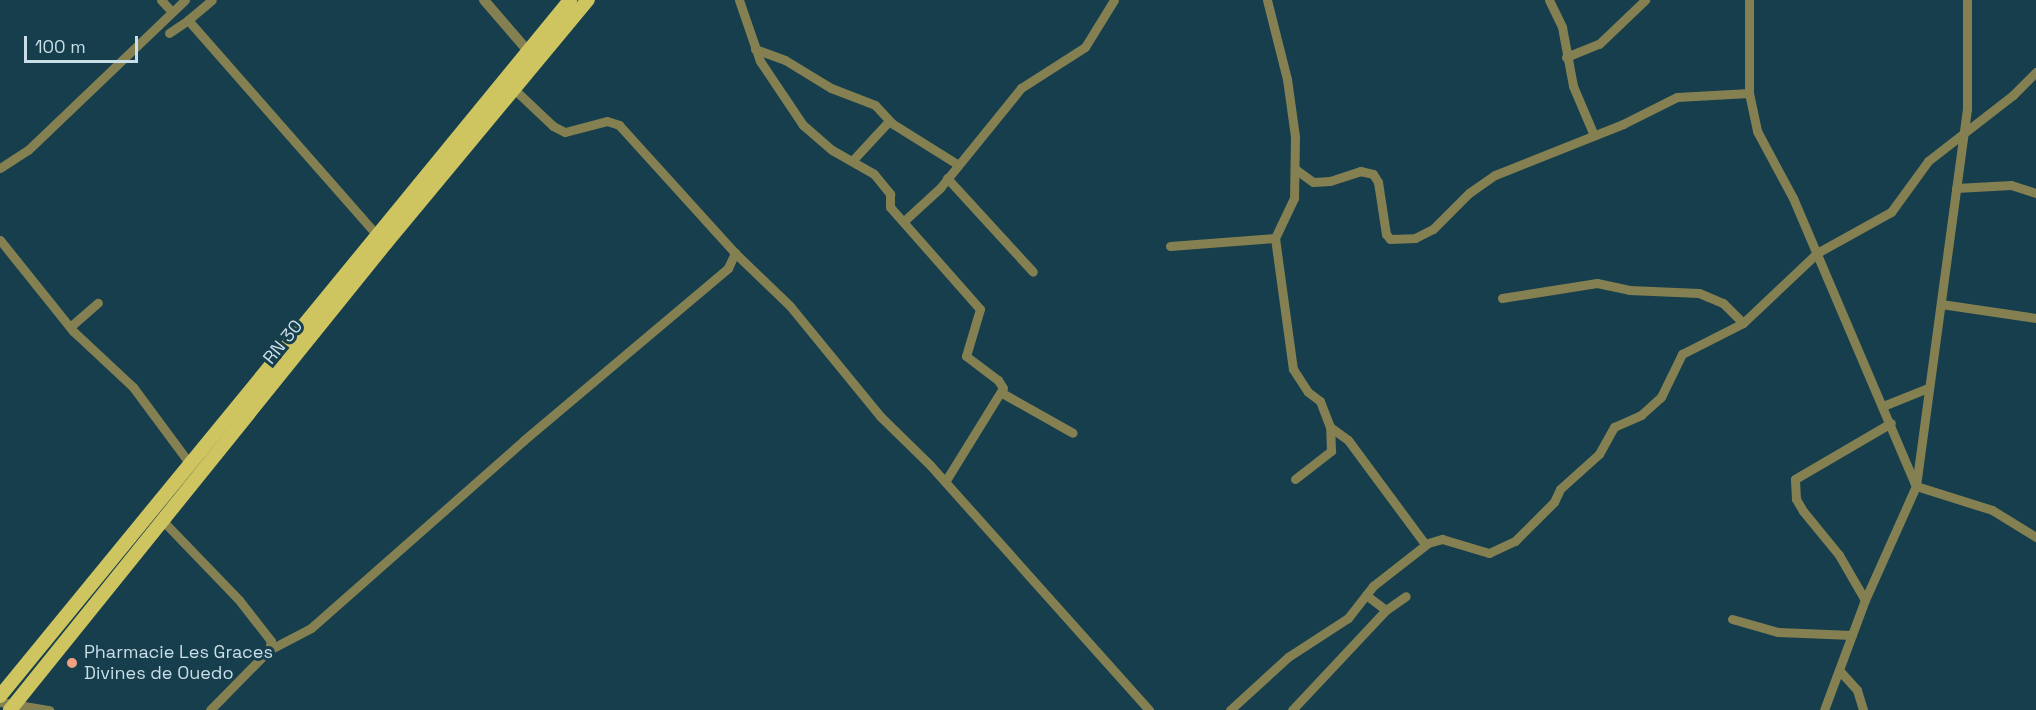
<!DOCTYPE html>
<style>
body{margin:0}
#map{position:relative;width:2036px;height:710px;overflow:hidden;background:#163e4c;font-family:"Space Grotesk",sans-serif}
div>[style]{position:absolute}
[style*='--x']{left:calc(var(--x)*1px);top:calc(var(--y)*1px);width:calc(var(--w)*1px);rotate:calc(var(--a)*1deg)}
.minor>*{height:9px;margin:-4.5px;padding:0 4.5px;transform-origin:4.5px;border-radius:4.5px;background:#848051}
.tertiary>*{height:10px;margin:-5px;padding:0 5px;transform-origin:5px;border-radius:5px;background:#848051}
.primary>*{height:14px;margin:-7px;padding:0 7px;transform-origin:7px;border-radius:7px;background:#cfc560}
.dots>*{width:16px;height:16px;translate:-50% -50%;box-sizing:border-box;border:3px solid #163e4c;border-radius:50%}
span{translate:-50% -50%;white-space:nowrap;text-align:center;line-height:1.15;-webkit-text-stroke:6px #163e4c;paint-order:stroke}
.street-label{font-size:18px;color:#c9dee6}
.poi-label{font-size:18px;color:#c9dee6}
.left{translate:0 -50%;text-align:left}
.scale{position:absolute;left:24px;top:36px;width:114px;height:27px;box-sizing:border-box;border:3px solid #c9dee6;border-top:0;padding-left:8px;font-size:18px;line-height:21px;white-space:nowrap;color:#c9dee6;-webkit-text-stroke:4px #163e4c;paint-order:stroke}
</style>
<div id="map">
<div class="minor">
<i style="--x:161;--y:0;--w:16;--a:47"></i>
<i style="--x:739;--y:0;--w:65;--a:71"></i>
<i style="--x:760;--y:61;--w:77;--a:56.1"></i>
<i style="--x:803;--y:125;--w:38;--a:41"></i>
<i style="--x:832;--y:150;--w:48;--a:29.7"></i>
<i style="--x:874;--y:174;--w:26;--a:51"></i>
<i style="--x:890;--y:194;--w:13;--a:90"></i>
<i style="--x:890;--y:207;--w:136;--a:48.6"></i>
<i style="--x:980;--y:309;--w:49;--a:106.6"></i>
<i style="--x:966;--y:356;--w:40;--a:37"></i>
<i style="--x:998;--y:380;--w:9;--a:58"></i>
<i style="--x:1003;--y:388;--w:110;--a:121.7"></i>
<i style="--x:1267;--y:0;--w:81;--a:75.8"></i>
<i style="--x:1287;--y:79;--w:59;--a:82.1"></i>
<i style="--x:1295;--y:137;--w:61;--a:90.9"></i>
<i style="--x:1294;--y:198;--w:44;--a:115.4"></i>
<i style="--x:1275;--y:238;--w:132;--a:82.2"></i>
<i style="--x:1293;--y:369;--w:27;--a:57"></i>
<i style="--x:1308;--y:392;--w:15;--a:37"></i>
<i style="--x:1320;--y:401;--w:28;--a:69"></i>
<i style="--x:1330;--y:427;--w:22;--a:36"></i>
<i style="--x:1348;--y:440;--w:129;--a:53.5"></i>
<i style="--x:1549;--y:0;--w:30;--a:64"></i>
<i style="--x:1562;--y:27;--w:60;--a:79.4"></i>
<i style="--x:1573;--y:86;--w:51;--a:66.9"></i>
<i style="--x:1749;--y:0;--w:93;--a:90"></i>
<i style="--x:1749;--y:93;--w:39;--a:78"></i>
<i style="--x:1757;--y:131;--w:76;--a:61.8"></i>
<i style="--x:1793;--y:198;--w:313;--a:66.9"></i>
<i style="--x:1916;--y:486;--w:80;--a:17.5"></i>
<i style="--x:1992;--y:510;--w:52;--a:31.5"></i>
<i style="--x:188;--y:20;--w:31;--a:-40"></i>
<i style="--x:169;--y:33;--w:23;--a:-34"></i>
<i style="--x:188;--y:20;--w:285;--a:48.7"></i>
<i style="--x:755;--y:49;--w:32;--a:20"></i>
<i style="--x:785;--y:60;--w:54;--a:31.3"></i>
<i style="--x:831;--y:88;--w:47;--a:21.1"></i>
<i style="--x:875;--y:105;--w:26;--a:47"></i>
<i style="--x:893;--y:124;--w:75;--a:32"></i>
<i style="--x:1566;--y:57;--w:35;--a:-22"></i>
<i style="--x:1599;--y:44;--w:64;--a:-43.7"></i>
<i style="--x:516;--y:91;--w:51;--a:43.4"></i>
<i style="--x:553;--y:126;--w:13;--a:27"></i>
<i style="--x:565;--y:132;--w:43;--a:-14.7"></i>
<i style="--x:607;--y:121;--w:13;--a:18"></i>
<i style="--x:619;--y:125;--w:173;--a:47.8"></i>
<i style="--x:735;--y:253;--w:76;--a:43.9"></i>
<i style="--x:790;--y:306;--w:142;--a:50.7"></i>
<i style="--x:880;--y:416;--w:70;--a:44.4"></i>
<i style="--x:930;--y:465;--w:329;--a:48.2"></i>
<i style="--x:852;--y:161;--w:54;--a:-47.2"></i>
<i style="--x:0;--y:168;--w:33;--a:-33"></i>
<i style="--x:28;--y:150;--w:217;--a:-43.7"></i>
<i style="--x:1295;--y:169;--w:22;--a:36"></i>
<i style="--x:1313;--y:182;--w:17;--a:-3"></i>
<i style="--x:1330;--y:181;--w:32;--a:-18"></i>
<i style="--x:1360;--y:171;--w:13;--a:13"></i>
<i style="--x:1373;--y:174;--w:9;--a:58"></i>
<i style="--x:1378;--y:182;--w:53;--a:81.3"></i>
<i style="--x:1386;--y:234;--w:6;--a:51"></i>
<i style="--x:1390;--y:239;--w:25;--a:-2"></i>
<i style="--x:1415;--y:238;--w:20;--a:-27"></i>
<i style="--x:1433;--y:229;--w:51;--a:-45"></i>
<i style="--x:1469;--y:193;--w:32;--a:-35"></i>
<i style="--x:1495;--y:175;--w:138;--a:-21.7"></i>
<i style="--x:1623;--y:124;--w:60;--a:-26.6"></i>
<i style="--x:1677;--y:97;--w:72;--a:-3.2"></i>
<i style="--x:947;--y:178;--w:127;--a:47.5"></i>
<i style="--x:1956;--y:188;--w:55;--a:-3.1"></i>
<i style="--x:2011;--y:185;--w:26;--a:18"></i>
<i style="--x:904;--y:221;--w:49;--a:-42.5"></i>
<i style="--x:940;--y:188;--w:129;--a:-51"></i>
<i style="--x:1021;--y:88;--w:76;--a:-32.6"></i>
<i style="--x:1085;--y:47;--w:55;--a:-58.3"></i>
<i style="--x:0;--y:240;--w:117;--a:51.3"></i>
<i style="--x:73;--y:331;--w:82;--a:43"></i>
<i style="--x:133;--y:387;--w:96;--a:53.5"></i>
<i style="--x:1170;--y:246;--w:105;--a:-4.4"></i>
<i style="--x:1502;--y:298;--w:96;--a:-9"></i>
<i style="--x:1597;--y:283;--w:33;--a:12"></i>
<i style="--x:1629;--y:290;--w:70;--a:2.5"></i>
<i style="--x:1699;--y:293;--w:26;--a:23"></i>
<i style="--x:1723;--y:303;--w:28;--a:45"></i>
<i style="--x:1941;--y:304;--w:96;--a:8.4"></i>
<i style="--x:70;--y:327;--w:37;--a:-41"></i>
<i style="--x:1002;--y:393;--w:81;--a:29.4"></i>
<i style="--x:1883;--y:406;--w:48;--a:-21.8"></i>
<i style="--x:1295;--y:479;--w:46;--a:-37.9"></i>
<i style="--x:1331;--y:451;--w:24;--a:-92"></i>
<i style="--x:162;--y:520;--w:111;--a:46.1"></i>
<i style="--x:239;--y:600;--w:52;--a:52"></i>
<i style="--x:271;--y:641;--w:9;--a:103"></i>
<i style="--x:1366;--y:595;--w:25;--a:37"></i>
<i style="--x:1386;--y:610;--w:24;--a:-35"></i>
<i style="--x:1865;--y:600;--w:52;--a:-120"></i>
<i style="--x:1839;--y:555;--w:57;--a:-129.3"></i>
<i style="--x:1803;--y:511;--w:14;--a:-120"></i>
<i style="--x:1796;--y:499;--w:20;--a:-93"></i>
<i style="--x:1795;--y:479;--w:111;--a:-30.3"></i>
<i style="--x:1732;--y:619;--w:48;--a:15.8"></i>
<i style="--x:1778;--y:632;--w:74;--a:2.3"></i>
<i style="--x:1839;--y:670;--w:27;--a:48"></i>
<i style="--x:1857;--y:690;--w:21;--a:73"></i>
<i style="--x:0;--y:702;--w:50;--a:9.3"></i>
<i style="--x:210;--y:710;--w:84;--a:-45.5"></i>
<i style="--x:269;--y:650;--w:47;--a:-27.6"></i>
<i style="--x:311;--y:628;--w:284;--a:-41.4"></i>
<i style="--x:524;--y:440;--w:267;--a:-40.1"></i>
<i style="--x:728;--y:268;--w:17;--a:-65"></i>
<i style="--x:1230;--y:710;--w:79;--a:-42.4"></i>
<i style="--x:1288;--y:657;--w:72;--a:-33"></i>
<i style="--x:1348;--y:618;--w:41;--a:-52"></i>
<i style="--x:1373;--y:586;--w:70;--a:-38"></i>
<i style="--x:1428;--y:543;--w:15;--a:-16"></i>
<i style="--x:1442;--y:539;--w:49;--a:16.6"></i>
<i style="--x:1489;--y:553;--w:29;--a:-25"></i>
<i style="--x:1515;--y:541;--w:55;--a:-45"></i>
<i style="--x:1554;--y:502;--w:14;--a:-65"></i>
<i style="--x:1560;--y:489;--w:52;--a:-41.9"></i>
<i style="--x:1599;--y:454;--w:31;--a:-61"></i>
<i style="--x:1614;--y:427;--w:30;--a:-24"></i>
<i style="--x:1641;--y:415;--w:27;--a:-42"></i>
<i style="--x:1661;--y:397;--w:48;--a:-64"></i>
<i style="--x:1682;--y:354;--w:68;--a:-26.9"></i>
<i style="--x:1743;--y:323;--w:102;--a:-43.4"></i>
<i style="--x:1817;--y:253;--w:85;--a:-29"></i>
<i style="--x:1891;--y:212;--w:63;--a:-54"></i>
<i style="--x:1928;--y:161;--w:108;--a:-37.8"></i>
<i style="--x:2013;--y:95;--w:33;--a:-45"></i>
<i style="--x:1292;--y:710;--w:137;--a:-46.8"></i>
<i style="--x:1824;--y:710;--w:117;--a:-69.6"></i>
<i style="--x:1865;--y:600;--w:125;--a:-65.9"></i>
<i style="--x:1916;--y:486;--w:380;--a:-82.3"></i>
<i style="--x:1967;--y:109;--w:109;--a:-90"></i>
</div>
<div class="tertiary">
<i style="--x:484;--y:0;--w:67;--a:49.2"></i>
</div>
<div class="primary">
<i style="--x:0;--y:696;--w:900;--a:-50.68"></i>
<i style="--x:10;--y:710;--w:600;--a:-51.16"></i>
<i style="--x:386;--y:243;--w:316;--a:-50.3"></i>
</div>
<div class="dots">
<i style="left:72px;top:663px;background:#f2a17e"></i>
</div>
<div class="street-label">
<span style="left:283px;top:342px;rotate:-51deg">RN 30</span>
</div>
<div class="poi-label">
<span class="left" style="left:84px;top:663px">Pharmacie Les Graces<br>Divines de Ouedo</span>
</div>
<div class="scale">100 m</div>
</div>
